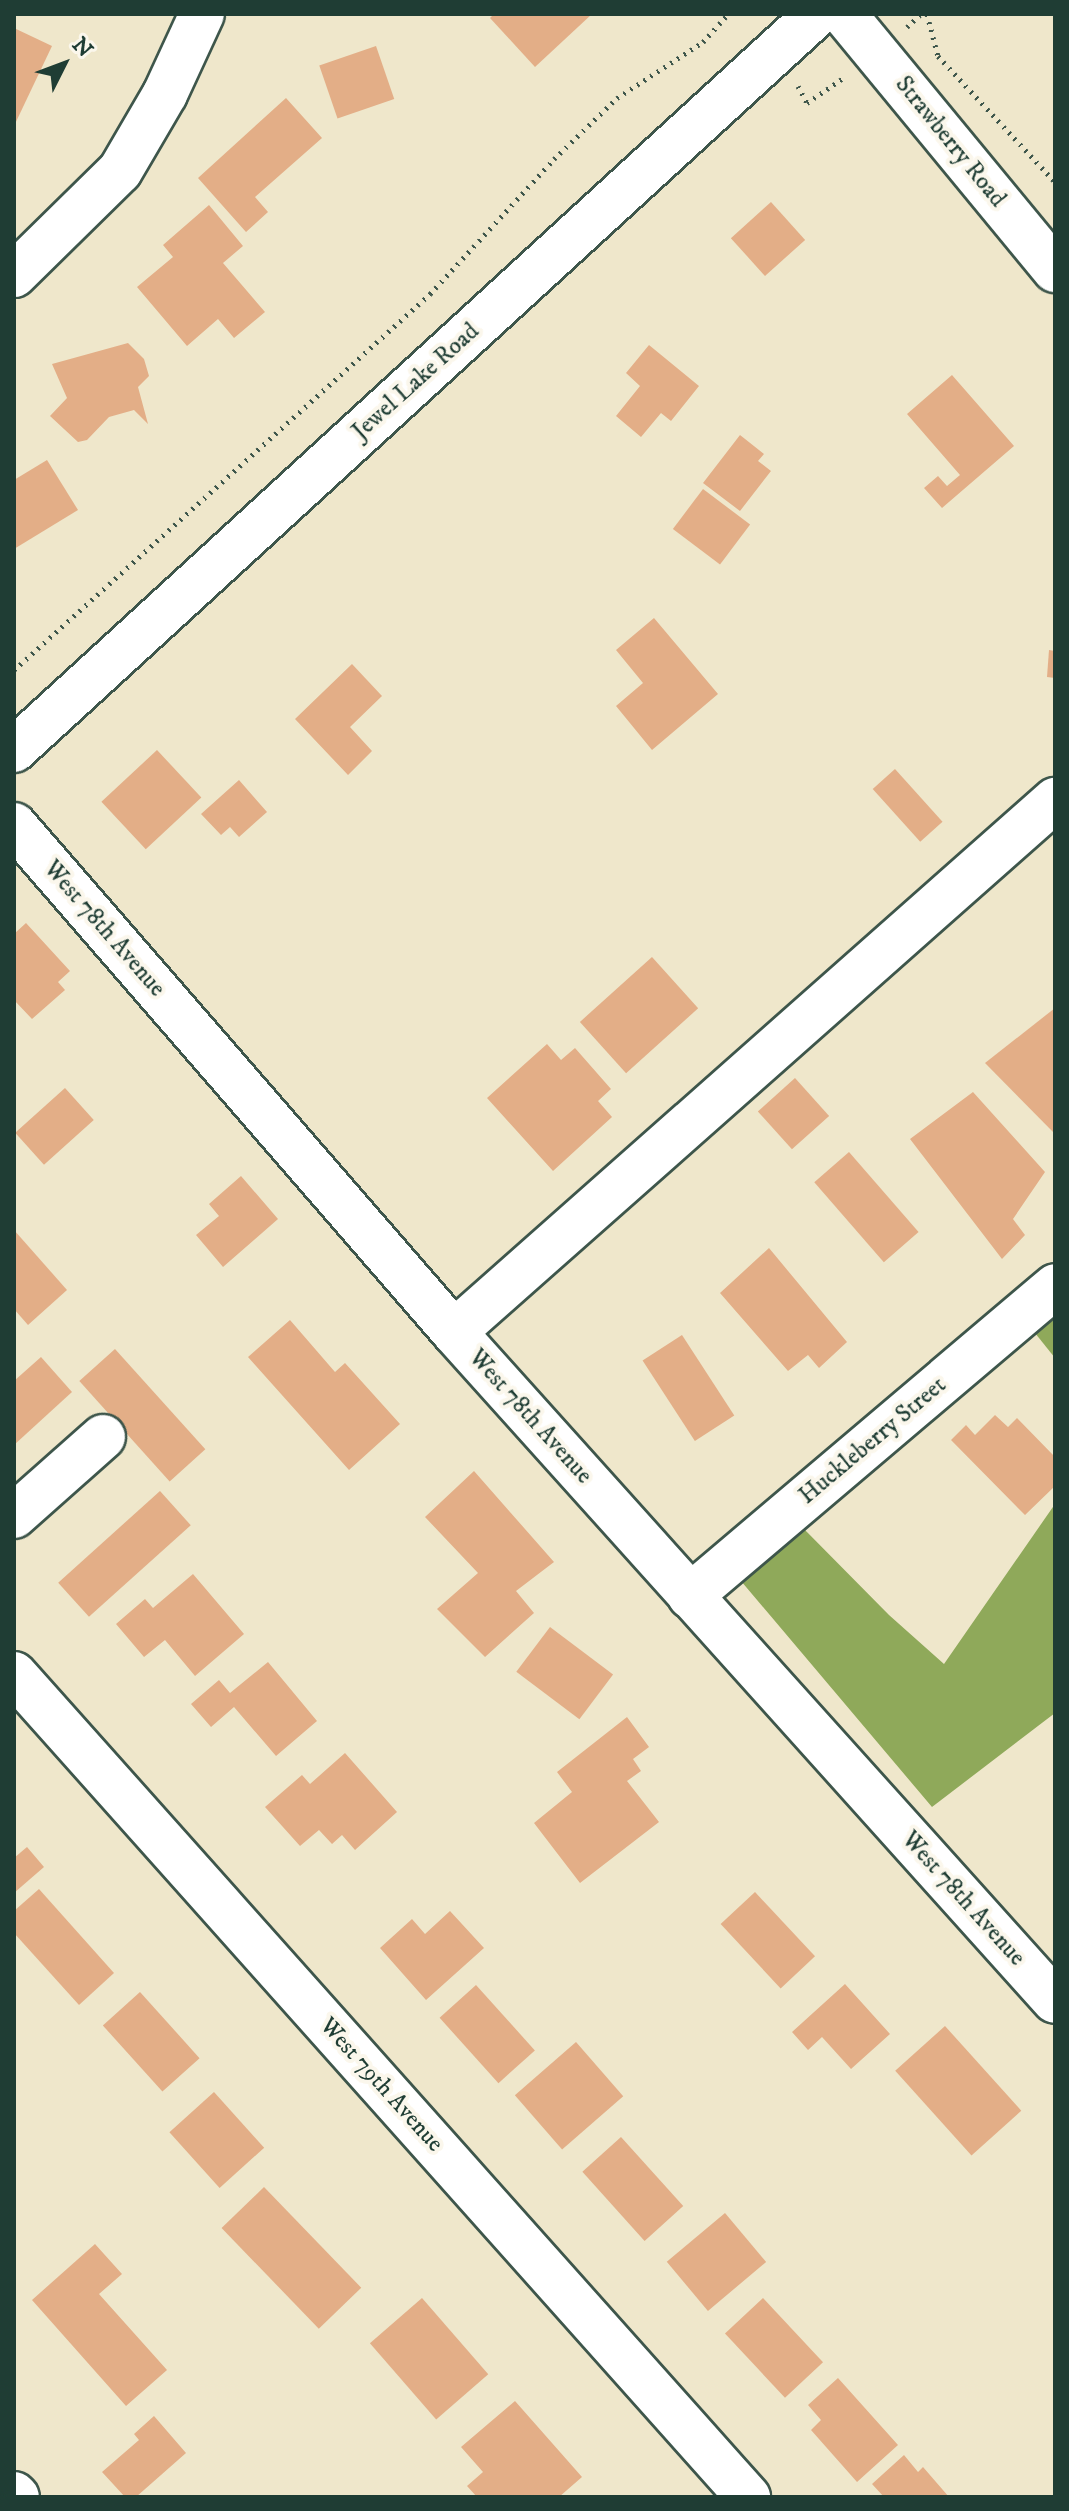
<!DOCTYPE html>
<style>
body{margin:0}
#map{position:relative;width:1069px;height:2511px;overflow:hidden;background:#efe7cb;font-family:"IM FELL DW Pica",serif}
div>[style]{position:absolute}
[style*='--x']{left:calc(var(--x)*1px);top:calc(var(--y)*1px);width:calc(var(--w)*1px);rotate:calc(var(--a)*1deg)}
.forest>*{inset:0;background:#8fa95a}
.building>*{inset:0;background:#e3ae87;transform-origin:0 0}
.path>*{height:5px;margin-top:-2.5px;transform-origin:0;background:repeating-linear-gradient(90deg,#3e564b 0 2px,transparent 0 8px)}
.roads{filter:drop-shadow(2px 0 #3e564b) drop-shadow(-2px 0 #3e564b) drop-shadow(0 2px #3e564b) drop-shadow(0 -2px #3e564b)}
.minor>*{height:44px;margin:-22px;padding:0 22px;transform-origin:22px;border-radius:22px;background:#fff}
.major>*{height:44px;margin:-22px;padding:0 22px;transform-origin:22px;border-radius:22px;background:#fff}
span{translate:-50% -50%;white-space:nowrap;text-align:center;line-height:1.15;-webkit-text-stroke:8px #fbf7ec;paint-order:stroke}
.street-label{font-size:24px;color:#1f3d34}
.frame{position:absolute;inset:0;border:16px solid #1f3d34;pointer-events:none}
.north{position:absolute;left:24px;top:24px;width:80px;height:80px;-webkit-text-stroke:6px #fbf7ec;paint-order:stroke;rotate:48deg;font-size:22px;font-weight:700;line-height:32px;text-align:center;color:#1f3d34}
.north::after{content:'';display:block;margin:auto;width:28px;height:36px;background:#1f3d34;clip-path:polygon(50% 0,100% 100%,50% 72%,0 100%)}
</style>
<div id="map">
<div class="forest">
<i style="clip-path:polygon(1055px 1319px,1055px 1358px,1035px 1333px)"></i>
<i style="clip-path:polygon(1055px 1504px,1055px 1713px,932px 1807px,741px 1581px,804px 1529px,889px 1615px,944px 1664px)"></i>
</div>
<div class="building">
<i style="clip-path:polygon(494px 14px,592px 14px,535px 67px,490px 18px)"></i>
<i style="clip-path:polygon(14px 28px,52px 46px,14px 126px)"></i>
<i style="left:376px;top:46px;width:56px;height:60px;rotate:71deg"></i>
<i style="clip-path:polygon(286px 98px,322px 138px,255px 197px,268px 212px,246px 232px,198px 178px)"></i>
<i style="left:771px;top:202px;width:51px;height:54px;rotate:48deg"></i>
<i style="clip-path:polygon(209px 205px,243px 246px,223px 263px,265px 312px,234px 338px,218px 319px,187px 346px,137px 287px,173px 257px,163px 245px)"></i>
<i style="clip-path:polygon(128px 343px,144px 359px,149px 376px,138px 387px,148px 424px,134px 410px,109px 417px,87px 440px,78px 442px,50px 416px,67px 398px,52px 364px)"></i>
<i style="clip-path:polygon(649px 345px,699px 386px,671px 421px,661px 413px,641px 437px,616px 416px,640px 386px,626px 373px)"></i>
<i style="clip-path:polygon(952px 375px,1014px 446px,942px 508px,924px 488px,938px 476px,947px 486px,960px 475px,907px 414px)"></i>
<i style="clip-path:polygon(740px 435px,764px 454px,758px 461px,771px 471px,740px 511px,703px 483px)"></i>
<i style="clip-path:polygon(47px 460px,78px 510px,14px 549px,14px 480px)"></i>
<i style="left:703px;top:489px;width:59px;height:50px;rotate:37deg"></i>
<i style="clip-path:polygon(654px 618px,718px 694px,652px 750px,616px 706px,643px 683px,616px 650px)"></i>
<i style="clip-path:polygon(1049px 650px,1055px 651px,1055px 678px,1047px 677px)"></i>
<i style="clip-path:polygon(352px 664px,382px 696px,350px 727px,372px 751px,348px 775px,295px 719px)"></i>
<i style="left:157px;top:750px;width:65px;height:76px;rotate:47deg"></i>
<i style="left:895px;top:769px;width:71px;height:30px;rotate:48deg"></i>
<i style="clip-path:polygon(239px 780px,267px 812px,239px 837px,230px 827px,221px 835px,201px 814px)"></i>
<i style="clip-path:polygon(26px 923px,70px 971px,58px 982px,65px 990px,32px 1019px,14px 1000px,14px 934px)"></i>
<i style="left:652px;top:957px;width:69px;height:97px;rotate:48deg"></i>
<i style="clip-path:polygon(1055px 1008px,1055px 1134px,985px 1063px)"></i>
<i style="clip-path:polygon(547px 1044px,561px 1060px,575px 1048px,611px 1089px,598px 1101px,612px 1117px,553px 1171px,487px 1098px)"></i>
<i style="left:795px;top:1078px;width:51px;height:50px;rotate:48deg"></i>
<i style="left:65px;top:1088px;width:43px;height:67px;rotate:48deg"></i>
<i style="clip-path:polygon(973px 1092px,1045px 1172px,1013px 1219px,1025px 1235px,1002px 1259px,910px 1139px)"></i>
<i style="left:849px;top:1152px;width:106px;height:46px;rotate:49deg"></i>
<i style="clip-path:polygon(241px 1176px,278px 1219px,223px 1267px,196px 1235px,219px 1216px,209px 1204px)"></i>
<i style="clip-path:polygon(14px 1230px,67px 1290px,28px 1325px,14px 1309px)"></i>
<i style="clip-path:polygon(769px 1248px,847px 1342px,819px 1368px,808px 1355px,788px 1371px,720px 1293px)"></i>
<i style="clip-path:polygon(290px 1320px,335px 1372px,345px 1363px,400px 1424px,349px 1470px,248px 1357px)"></i>
<i style="left:682px;top:1335px;width:96px;height:47px;rotate:57deg"></i>
<i style="left:115px;top:1349px;width:135px;height:48px;rotate:48deg"></i>
<i style="clip-path:polygon(41px 1357px,72px 1392px,14px 1445px,14px 1381px)"></i>
<i style="clip-path:polygon(995px 1415px,1008px 1427px,1017px 1418px,1055px 1457px,1055px 1486px,1025px 1515px,951px 1440px,966px 1425px,975px 1435px)"></i>
<i style="clip-path:polygon(474px 1471px,554px 1562px,516px 1591px,534px 1613px,485px 1657px,437px 1609px,478px 1573px,425px 1517px)"></i>
<i style="left:160px;top:1491px;width:46px;height:137px;rotate:48deg"></i>
<i style="clip-path:polygon(193px 1574px,244px 1634px,195px 1676px,165px 1640px,144px 1657px,116px 1624px,145px 1599px,153px 1608px)"></i>
<i style="left:550px;top:1627px;width:79px;height:56px;rotate:37deg"></i>
<i style="clip-path:polygon(268px 1662px,317px 1721px,276px 1756px,234px 1707px,211px 1727px,191px 1704px,219px 1680px,230px 1693px)"></i>
<i style="clip-path:polygon(627px 1717px,649px 1747px,633px 1759px,641px 1771px,627px 1781px,659px 1822px,580px 1883px,534px 1823px,572px 1792px,557px 1772px)"></i>
<i style="clip-path:polygon(345px 1753px,397px 1812px,355px 1850px,342px 1835px,332px 1844px,319px 1830px,300px 1846px,265px 1807px,302px 1775px,310px 1784px)"></i>
<i style="clip-path:polygon(27px 1847px,44px 1867px,14px 1893px,14px 1858px)"></i>
<i style="clip-path:polygon(39px 1889px,114px 1973px,79px 2005px,14px 1933px,14px 1911px)"></i>
<i style="left:755px;top:1892px;width:88px;height:47px;rotate:47deg"></i>
<i style="clip-path:polygon(450px 1911px,484px 1948px,426px 2000px,380px 1948px,412px 1919px,425px 1934px)"></i>
<i style="clip-path:polygon(845px 1984px,890px 2034px,851px 2069px,822px 2037px,808px 2050px,792px 2032px)"></i>
<i style="left:476px;top:1985px;width:88px;height:49px;rotate:48deg"></i>
<i style="left:140px;top:1992px;width:89px;height:50px;rotate:48deg"></i>
<i style="left:945px;top:2026px;width:114px;height:67px;rotate:48deg"></i>
<i style="left:576px;top:2042px;width:72px;height:81px;rotate:49deg"></i>
<i style="left:214px;top:2092px;width:75px;height:60px;rotate:48deg"></i>
<i style="left:621px;top:2137px;width:93px;height:52px;rotate:48deg"></i>
<i style="left:264px;top:2187px;width:140px;height:59px;rotate:46deg"></i>
<i style="left:725px;top:2213px;width:64px;height:76px;rotate:50deg"></i>
<i style="clip-path:polygon(95px 2244px,122px 2274px,99px 2294px,167px 2370px,126px 2406px,32px 2300px)"></i>
<i style="left:422px;top:2298px;width:101px;height:69px;rotate:49deg"></i>
<i style="left:763px;top:2298px;width:88px;height:52px;rotate:47deg"></i>
<i style="clip-path:polygon(838px 2378px,898px 2445px,857px 2482px,811px 2430px,821px 2420px,808px 2405px)"></i>
<i style="clip-path:polygon(515px 2401px,582px 2477px,559px 2497px,477px 2497px,467px 2486px,483px 2472px,461px 2447px)"></i>
<i style="clip-path:polygon(154px 2416px,186px 2453px,136px 2497px,125px 2497px,102px 2472px,139px 2440px,134px 2434px)"></i>
<i style="clip-path:polygon(904px 2455px,918px 2472px,923px 2467px,949px 2497px,884px 2497px,872px 2484px)"></i>
</div>
<div class="path">
<i style="--x:927;--y:14;--w:43;--a:75.3"></i>
<i style="--x:938;--y:56;--w:172;--a:47.1"></i>
<i style="--x:907;--y:27;--w:19;--a:-43"></i>
<i style="--x:798;--y:86;--w:19;--a:62"></i>
<i style="--x:807;--y:103;--w:47;--a:-34.7"></i>
<i style="--x:14;--y:670;--w:561;--a:-42.11"></i>
<i style="--x:430;--y:294;--w:183;--a:-47.4"></i>
<i style="--x:554;--y:159;--w:88;--a:-44.1"></i>
<i style="--x:617;--y:98;--w:103;--a:-33.1"></i>
<i style="--x:703;--y:42;--w:38;--a:-48"></i>
</div>
<div class="roads">
<div class="minor">
<i style="--x:844;--y:14;--w:332;--a:50.5"></i>
<i style="--x:14;--y:275;--w:148;--a:-44.5"></i>
<i style="--x:120;--y:171;--w:89;--a:-59.7"></i>
<i style="--x:165;--y:94;--w:88;--a:-65.2"></i>
<i style="--x:14;--y:825;--w:671;--a:49.05"></i>
<i style="--x:454;--y:1332;--w:899;--a:48.06"></i>
<i style="--x:454;--y:1332;--w:803;--a:-41.51"></i>
<i style="--x:14;--y:1516;--w:119;--a:-41.6"></i>
<i style="--x:690;--y:1596;--w:479;--a:-40.3"></i>
<i style="--x:14;--y:1674;--w:1103;--a:48.27"></i>
<i style="--x:14;--y:2494;--w:4;--a:45"></i>
</div>
<div class="major">
<i style="--x:14;--y:750;--w:1089;--a:-42.51"></i>
</div>
</div>
<div class="street-label">
<span style="left:950px;top:142px;rotate:51deg">Strawberry Road</span>
<span style="left:416px;top:382px;rotate:-42deg">Jewel Lake Road</span>
<span style="left:104px;top:929px;rotate:49deg">West 78th Avenue</span>
<span style="left:530px;top:1417px;rotate:48deg">West 78th Avenue</span>
<span style="left:873px;top:1441px;rotate:-40deg">Huckleberry Street</span>
<span style="left:963px;top:1899px;rotate:48deg">West 78th Avenue</span>
<span style="left:381px;top:2085px;rotate:48deg">West 79th Avenue</span>
</div>
<div class="frame"></div>
<div class="north">N</div>
</div>
